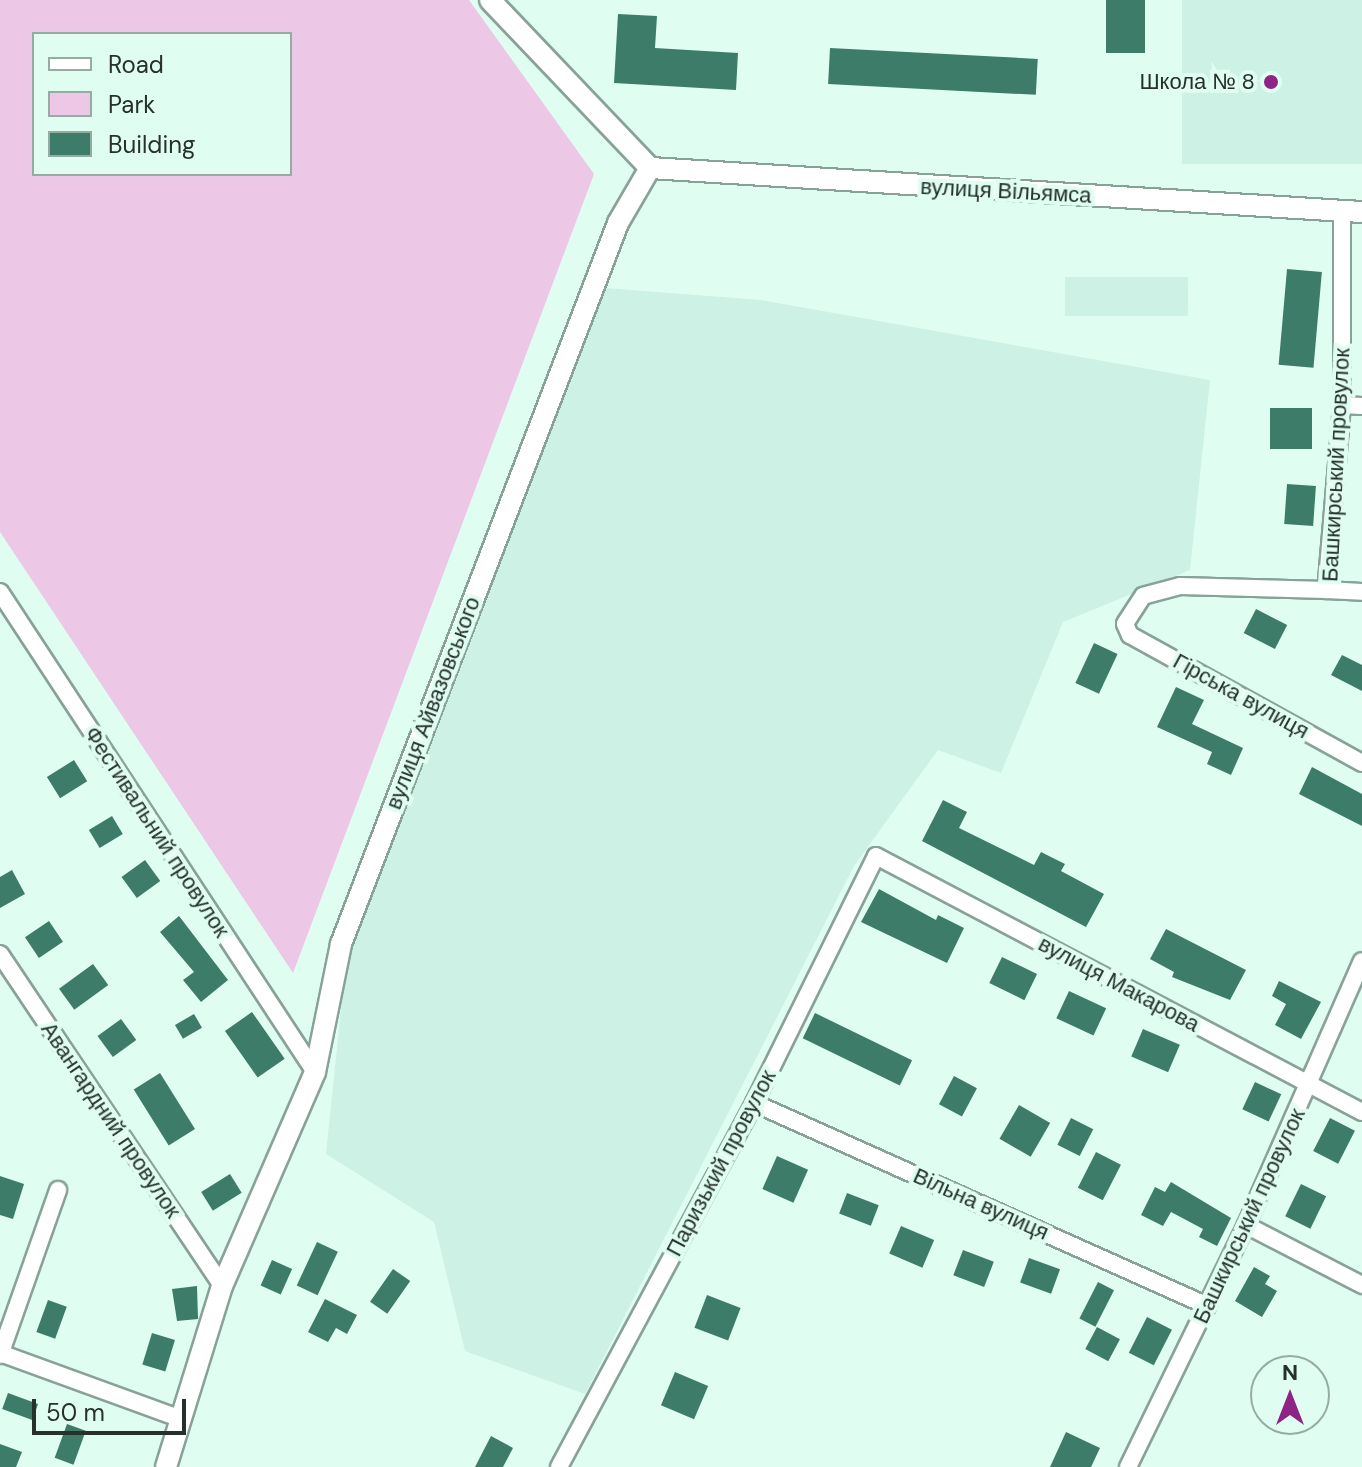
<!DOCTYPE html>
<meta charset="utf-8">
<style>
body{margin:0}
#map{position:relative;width:1362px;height:1467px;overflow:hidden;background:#e0fdf2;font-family:"DM Sans",sans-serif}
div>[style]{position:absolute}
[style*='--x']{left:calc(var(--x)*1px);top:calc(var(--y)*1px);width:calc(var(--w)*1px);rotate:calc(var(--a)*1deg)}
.built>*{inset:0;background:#cdf1e4;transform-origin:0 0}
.green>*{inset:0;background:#ecc7e6}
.building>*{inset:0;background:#3e7c6a;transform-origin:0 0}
.roads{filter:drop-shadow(2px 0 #88a299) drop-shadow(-2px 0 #88a299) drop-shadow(0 2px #88a299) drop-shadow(0 -2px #88a299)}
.minor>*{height:16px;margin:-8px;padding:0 8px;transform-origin:8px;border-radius:8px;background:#fff}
.tertiary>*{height:20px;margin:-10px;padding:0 10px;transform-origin:10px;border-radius:10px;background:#fff}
.dots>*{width:22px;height:22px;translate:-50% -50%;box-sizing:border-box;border:4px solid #e0fdf2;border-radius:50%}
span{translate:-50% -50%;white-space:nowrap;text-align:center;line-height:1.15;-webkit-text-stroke:8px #e0fdf2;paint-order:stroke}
.poi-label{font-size:22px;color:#26312d}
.right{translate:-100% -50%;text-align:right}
.street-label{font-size:22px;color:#26312d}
.legend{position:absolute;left:32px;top:32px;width:260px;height:144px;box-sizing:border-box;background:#e0fdf2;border:2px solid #96aba3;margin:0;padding:10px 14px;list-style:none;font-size:24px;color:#26312d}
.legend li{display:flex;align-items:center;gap:16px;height:40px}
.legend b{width:40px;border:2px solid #96aba3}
.north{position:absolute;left:1250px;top:1355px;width:80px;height:80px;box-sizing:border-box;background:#e0fdf2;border:2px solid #96aba3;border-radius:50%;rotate:0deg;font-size:22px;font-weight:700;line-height:32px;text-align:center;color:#26312d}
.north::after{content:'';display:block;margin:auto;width:28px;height:36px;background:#8f2487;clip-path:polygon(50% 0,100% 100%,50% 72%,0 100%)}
.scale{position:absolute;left:32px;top:1399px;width:154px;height:36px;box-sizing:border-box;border:4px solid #26312d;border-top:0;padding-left:10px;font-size:24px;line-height:28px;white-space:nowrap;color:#26312d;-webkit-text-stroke:6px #e0fdf2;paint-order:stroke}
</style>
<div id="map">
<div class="built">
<i style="left:1182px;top:0;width:180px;height:164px"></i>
<i style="left:1065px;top:277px;width:123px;height:39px"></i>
<i style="clip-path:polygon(605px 288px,761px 300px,1210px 380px,1190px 570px,1063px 622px,1001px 773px,938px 750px,854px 866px,585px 1394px,465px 1351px,434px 1222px,326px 1154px,346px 961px)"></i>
</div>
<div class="green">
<i style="clip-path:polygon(evenodd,0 0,469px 0,594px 174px,293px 973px,0 532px,0 0,34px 34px,290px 34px,290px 174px,34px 174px,34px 34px)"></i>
</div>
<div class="building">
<i style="left:1106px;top:0;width:39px;height:53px"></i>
<i style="clip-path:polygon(618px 14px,657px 16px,655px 48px,738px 53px,736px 90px,614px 83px)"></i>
<i style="left:830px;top:48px;width:208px;height:36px;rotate:3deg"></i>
<i style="left:1287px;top:269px;width:35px;height:96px;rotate:5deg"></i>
<i style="left:1270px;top:408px;width:42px;height:41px"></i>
<i style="left:1287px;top:484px;width:29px;height:40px;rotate:4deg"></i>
<i style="left:1256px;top:609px;width:35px;height:27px;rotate:27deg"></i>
<i style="left:1094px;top:643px;width:26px;height:44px;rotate:25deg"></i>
<i style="clip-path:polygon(1342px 655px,1362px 665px,1362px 691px,1331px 675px)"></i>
<i style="clip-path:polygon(1176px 687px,1204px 700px,1192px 724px,1243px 748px,1231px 775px,1207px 764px,1212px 752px,1157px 727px)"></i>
<i style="left:74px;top:760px;width:25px;height:32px;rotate:58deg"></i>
<i style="clip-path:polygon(1312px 767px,1362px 794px,1362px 826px,1299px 794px)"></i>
<i style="clip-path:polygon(943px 800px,967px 812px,959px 828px,1034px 865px,1041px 852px,1065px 864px,1061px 871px,1104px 894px,1086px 927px,922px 841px)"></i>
<i style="left:112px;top:816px;width:21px;height:27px;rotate:59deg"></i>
<i style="left:145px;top:860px;width:26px;height:29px;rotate:54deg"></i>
<i style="clip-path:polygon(12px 870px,25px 894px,0 908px,0 877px)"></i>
<i style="clip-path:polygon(879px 889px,936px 920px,938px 915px,964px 928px,947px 963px,861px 922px)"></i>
<i style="clip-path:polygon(179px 916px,228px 980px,201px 1002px,183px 980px,194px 972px,160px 932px)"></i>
<i style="left:49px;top:921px;width:25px;height:29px;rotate:56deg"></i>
<i style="clip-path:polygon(1166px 929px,1246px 970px,1230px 1000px,1172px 977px,1174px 972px,1150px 959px)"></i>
<i style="left:1002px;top:957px;width:39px;height:29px;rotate:26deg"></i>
<i style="left:93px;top:964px;width:26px;height:42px;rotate:54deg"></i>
<i style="clip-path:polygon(1279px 981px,1321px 1002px,1301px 1039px,1275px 1025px,1286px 1004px,1272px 996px)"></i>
<i style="left:1069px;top:991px;width:41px;height:30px;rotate:25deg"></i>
<i style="left:252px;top:1012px;width:57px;height:33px;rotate:55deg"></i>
<i style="left:815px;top:1013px;width:108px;height:28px;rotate:26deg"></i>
<i style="left:194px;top:1014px;width:16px;height:22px;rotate:60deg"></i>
<i style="left:121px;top:1019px;width:26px;height:29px;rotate:54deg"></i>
<i style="left:1143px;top:1029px;width:40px;height:30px;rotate:23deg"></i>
<i style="left:160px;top:1073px;width:66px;height:31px;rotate:58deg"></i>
<i style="left:954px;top:1076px;width:26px;height:32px;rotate:28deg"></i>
<i style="left:1255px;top:1082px;width:29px;height:30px;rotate:25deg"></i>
<i style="left:1019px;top:1105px;width:36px;height:39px;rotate:30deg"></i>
<i style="left:1071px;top:1118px;width:25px;height:30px;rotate:27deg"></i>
<i style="left:1330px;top:1118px;width:28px;height:37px;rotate:27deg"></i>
<i style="left:1096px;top:1152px;width:28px;height:40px;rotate:27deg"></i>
<i style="left:777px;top:1156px;width:34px;height:36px;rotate:24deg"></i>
<i style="left:230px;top:1174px;width:22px;height:34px;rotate:58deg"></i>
<i style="clip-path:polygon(0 1176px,24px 1184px,13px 1219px,0 1215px)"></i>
<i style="clip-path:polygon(1171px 1182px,1231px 1218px,1217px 1246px,1199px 1237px,1203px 1229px,1171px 1212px,1163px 1226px,1141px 1215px,1155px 1187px,1165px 1192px)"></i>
<i style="left:1301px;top:1184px;width:28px;height:36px;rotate:26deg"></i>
<i style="left:847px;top:1193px;width:34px;height:22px;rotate:21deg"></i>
<i style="left:901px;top:1226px;width:36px;height:30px;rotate:23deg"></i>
<i style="left:317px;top:1242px;width:23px;height:48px;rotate:25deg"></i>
<i style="left:963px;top:1250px;width:33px;height:27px;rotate:21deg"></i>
<i style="left:1029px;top:1258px;width:33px;height:26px;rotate:20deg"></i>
<i style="left:272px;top:1260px;width:22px;height:28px;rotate:24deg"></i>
<i style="clip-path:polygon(1254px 1267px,1270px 1276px,1265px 1284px,1277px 1291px,1262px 1317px,1235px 1301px)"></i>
<i style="left:393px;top:1269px;width:21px;height:40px;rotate:35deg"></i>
<i style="left:1098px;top:1282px;width:18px;height:41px;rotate:27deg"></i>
<i style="clip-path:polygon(197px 1286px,198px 1319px,177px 1321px,172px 1289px)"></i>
<i style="left:707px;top:1295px;width:36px;height:35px;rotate:21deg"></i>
<i style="clip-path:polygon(325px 1299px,357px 1315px,347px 1334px,336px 1328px,328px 1342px,308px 1332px)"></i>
<i style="left:48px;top:1300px;width:20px;height:34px;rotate:20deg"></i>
<i style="left:1147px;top:1317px;width:28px;height:40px;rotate:27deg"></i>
<i style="left:1097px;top:1327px;width:26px;height:25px;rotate:28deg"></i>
<i style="left:152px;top:1333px;width:24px;height:33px;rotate:17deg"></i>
<i style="left:675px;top:1372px;width:36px;height:36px;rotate:23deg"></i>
<i style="left:8px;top:1393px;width:32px;height:17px;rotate:20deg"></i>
<i style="left:67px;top:1424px;width:20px;height:36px;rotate:20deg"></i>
<i style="clip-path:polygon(1066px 1432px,1100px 1448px,1091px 1467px,1050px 1467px)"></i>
<i style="clip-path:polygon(491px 1436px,513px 1448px,503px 1467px,475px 1467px)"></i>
<i style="clip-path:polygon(0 1444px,22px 1452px,16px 1467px,0 1467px)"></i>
</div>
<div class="roads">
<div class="minor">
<i style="--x:1342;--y:210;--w:195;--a:90"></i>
<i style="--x:1342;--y:405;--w:186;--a:94.9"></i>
<i style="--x:1326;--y:590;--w:36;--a:3"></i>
<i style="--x:1342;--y:405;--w:20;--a:3"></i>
<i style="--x:1326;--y:590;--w:146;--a:-178.4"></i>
<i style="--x:1180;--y:586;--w:38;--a:165"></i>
<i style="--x:1143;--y:596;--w:33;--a:123"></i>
<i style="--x:1125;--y:624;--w:12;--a:66"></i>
<i style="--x:1130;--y:635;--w:265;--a:28.9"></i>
<i style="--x:0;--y:592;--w:574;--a:56.73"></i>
<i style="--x:0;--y:954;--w:399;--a:56.2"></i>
<i style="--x:754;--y:1103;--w:497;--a:24.1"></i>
<i style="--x:1246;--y:1225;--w:131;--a:27.3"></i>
<i style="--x:0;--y:1353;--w:193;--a:20"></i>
<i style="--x:0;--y:1355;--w:175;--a:-70.6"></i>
<i style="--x:559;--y:1467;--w:413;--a:-61.8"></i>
<i style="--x:754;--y:1103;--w:275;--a:-63.7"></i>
<i style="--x:876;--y:856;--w:549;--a:27.78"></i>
<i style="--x:1128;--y:1467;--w:269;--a:-64"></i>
<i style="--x:1246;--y:1225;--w:288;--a:-66.3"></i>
</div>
<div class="tertiary">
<i style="--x:490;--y:0;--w:232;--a:46.4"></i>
<i style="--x:650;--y:168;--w:713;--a:3.54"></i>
<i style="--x:166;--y:1467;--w:189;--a:-72.8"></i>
<i style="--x:222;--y:1286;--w:233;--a:-66.5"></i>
<i style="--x:315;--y:1072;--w:131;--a:-78.5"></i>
<i style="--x:341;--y:944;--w:772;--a:-68.98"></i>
<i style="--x:618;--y:223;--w:64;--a:-59.8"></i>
</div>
</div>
<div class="dots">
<i style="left:1271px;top:82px;background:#8f2487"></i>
</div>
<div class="poi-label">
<span class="right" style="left:1255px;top:82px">Школа № 8</span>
</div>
<div class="street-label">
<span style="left:1006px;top:191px;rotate:3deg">вулиця Вільямса</span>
<span style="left:1336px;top:465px;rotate:-87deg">Башкирський провулок</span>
<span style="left:1241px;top:696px;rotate:29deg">Гірська вулиця</span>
<span style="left:433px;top:703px;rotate:-69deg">вулиця Айвазовського</span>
<span style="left:157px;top:832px;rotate:57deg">Фестивальний провулок</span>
<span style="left:1119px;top:984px;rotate:28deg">вулиця Макарова</span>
<span style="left:111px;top:1120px;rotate:56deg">Авангардний провулок</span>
<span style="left:721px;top:1163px;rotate:-62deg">Паризький провулок</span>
<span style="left:981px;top:1204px;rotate:24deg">Вільна вулиця</span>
<span style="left:1249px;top:1216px;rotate:-65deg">Башкирський провулок</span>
</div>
<ul class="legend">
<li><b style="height:10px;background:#fff"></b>Road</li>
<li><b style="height:22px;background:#ecc7e6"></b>Park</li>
<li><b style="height:22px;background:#3e7c6a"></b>Building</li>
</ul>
<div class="north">N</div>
<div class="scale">50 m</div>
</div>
